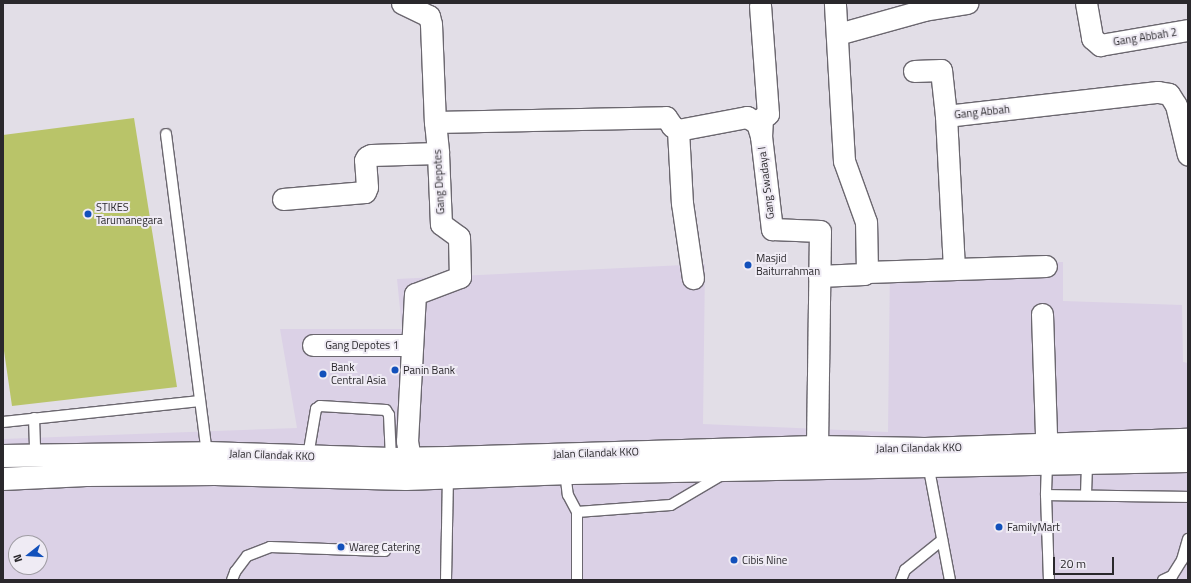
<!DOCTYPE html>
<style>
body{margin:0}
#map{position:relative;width:1191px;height:583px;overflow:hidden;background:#e2dee7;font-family:"Titillium Web",sans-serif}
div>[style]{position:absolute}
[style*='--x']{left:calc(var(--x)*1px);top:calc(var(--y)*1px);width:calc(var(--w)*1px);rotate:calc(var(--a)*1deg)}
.commercial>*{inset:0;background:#dbd1e6}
.green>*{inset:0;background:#b9c469}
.roads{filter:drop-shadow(1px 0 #6b676f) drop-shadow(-1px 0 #6b676f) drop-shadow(0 1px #6b676f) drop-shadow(0 -1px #6b676f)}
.lane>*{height:10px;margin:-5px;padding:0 5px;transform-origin:5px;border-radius:5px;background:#fff}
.street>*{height:21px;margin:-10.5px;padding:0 10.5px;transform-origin:10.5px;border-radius:10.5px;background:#fff}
.secondary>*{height:22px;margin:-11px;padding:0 11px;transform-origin:11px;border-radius:11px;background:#fff}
.dots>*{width:11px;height:11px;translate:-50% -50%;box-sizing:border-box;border:2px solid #efebf4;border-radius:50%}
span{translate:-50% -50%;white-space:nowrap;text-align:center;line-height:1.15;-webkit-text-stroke:4px #efebf4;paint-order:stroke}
.street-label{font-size:11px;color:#2a282c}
.poi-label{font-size:11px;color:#2a282c}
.left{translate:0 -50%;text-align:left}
.frame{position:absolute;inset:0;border:4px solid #2a282c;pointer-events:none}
.north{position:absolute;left:8px;top:535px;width:40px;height:40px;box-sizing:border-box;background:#efebf4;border:1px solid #a09da4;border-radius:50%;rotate:253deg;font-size:11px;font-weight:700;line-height:16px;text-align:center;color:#2a282c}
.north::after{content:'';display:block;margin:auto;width:14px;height:18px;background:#1250bb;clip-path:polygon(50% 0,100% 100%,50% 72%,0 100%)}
.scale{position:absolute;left:1053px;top:557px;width:61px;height:18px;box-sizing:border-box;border:2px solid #2a282c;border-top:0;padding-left:5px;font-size:12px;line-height:14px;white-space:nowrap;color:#2a282c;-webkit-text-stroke:3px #efebf4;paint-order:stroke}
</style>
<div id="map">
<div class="commercial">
<i style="clip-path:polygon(evenodd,1063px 262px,1063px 301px,1182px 305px,1183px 362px,1188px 363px,1188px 580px,3px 580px,3px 439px,297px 428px,280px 329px,402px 329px,397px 279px,705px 264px,703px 424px,888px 432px,890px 264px,1063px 262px,16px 543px,40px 543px,40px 567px,16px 567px,16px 543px)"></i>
</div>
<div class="green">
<i style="clip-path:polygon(134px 118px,177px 387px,12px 406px,3px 344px,3px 135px)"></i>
</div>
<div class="roads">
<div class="lane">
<i style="--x:166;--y:134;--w:322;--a:82.7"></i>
<i style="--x:34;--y:418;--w:37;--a:88"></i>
<i style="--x:3;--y:422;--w:198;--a:-6.1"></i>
<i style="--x:308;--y:456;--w:48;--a:-80.3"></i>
<i style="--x:316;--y:409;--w:5;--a:-37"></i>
<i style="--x:320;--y:406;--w:66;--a:3.5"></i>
<i style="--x:386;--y:410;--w:6;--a:59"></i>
<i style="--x:389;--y:415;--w:44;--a:87.4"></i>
<i style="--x:928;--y:464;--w:118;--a:79.3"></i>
<i style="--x:1047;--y:464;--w:31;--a:92"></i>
<i style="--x:1046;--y:495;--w:85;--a:88"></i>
<i style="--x:565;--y:472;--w:23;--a:83"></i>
<i style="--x:568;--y:495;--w:19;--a:62"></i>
<i style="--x:577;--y:512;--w:68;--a:90"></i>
<i style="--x:1086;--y:494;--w:34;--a:-88"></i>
<i style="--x:1046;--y:495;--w:142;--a:0.8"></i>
<i style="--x:577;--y:512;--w:94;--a:-4.3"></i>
<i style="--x:671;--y:505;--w:59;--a:-30.5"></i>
<i style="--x:232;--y:580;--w:9;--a:-69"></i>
<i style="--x:235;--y:572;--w:20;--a:-53"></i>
<i style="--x:247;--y:556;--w:25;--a:-21"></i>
<i style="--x:270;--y:547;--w:115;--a:2"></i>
<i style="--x:446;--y:580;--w:103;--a:-88.9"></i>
<i style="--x:901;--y:580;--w:11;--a:-68"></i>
<i style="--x:905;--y:570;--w:48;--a:-39"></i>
<i style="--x:1163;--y:580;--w:10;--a:-24"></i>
<i style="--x:1172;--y:576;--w:19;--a:-58"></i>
<i style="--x:1182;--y:560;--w:22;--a:-74"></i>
</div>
<div class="street">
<i style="--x:402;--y:3;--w:30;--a:26"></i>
<i style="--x:429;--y:16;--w:8;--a:76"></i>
<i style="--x:431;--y:24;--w:98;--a:87.7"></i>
<i style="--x:435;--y:122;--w:31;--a:84"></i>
<i style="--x:438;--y:153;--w:71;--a:87.6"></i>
<i style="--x:441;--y:224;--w:22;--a:36"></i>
<i style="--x:459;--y:237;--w:40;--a:88.6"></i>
<i style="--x:460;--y:277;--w:48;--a:159.3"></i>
<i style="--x:415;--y:294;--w:147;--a:93.1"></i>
<i style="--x:407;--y:441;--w:17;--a:80"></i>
<i style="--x:1086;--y:3;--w:36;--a:80"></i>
<i style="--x:1092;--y:38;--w:11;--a:41"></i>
<i style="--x:1100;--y:45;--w:89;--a:-9.7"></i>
<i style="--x:760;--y:5;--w:109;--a:85.8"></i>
<i style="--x:768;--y:114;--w:7;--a:146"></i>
<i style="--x:762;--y:118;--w:18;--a:93"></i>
<i style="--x:838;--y:34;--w:89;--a:-15.6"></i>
<i style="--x:924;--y:10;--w:44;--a:-9.2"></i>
<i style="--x:914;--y:71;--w:27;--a:-2"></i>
<i style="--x:941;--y:70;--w:46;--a:83.8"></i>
<i style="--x:946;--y:116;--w:152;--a:87"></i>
<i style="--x:946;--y:116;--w:213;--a:-6.5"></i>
<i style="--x:1158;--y:92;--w:11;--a:10"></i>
<i style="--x:1169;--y:94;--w:13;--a:58"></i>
<i style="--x:1176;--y:105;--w:51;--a:76.5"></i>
<i style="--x:435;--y:122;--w:231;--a:-1.2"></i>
<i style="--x:666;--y:117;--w:11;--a:56"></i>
<i style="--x:672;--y:126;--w:7;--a:34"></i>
<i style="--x:678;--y:130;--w:70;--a:-10.7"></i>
<i style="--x:747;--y:117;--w:12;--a:31"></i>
<i style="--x:757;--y:123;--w:14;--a:73"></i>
<i style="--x:761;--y:136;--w:94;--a:83.3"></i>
<i style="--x:772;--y:229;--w:48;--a:2.4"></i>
<i style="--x:820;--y:231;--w:216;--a:90.8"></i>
<i style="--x:678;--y:130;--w:73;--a:86.9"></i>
<i style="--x:682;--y:203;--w:76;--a:81.7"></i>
<i style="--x:283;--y:199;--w:82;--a:-4.9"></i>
<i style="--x:365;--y:192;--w:5;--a:-68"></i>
<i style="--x:367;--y:187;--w:27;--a:-94"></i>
<i style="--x:365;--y:160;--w:4;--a:-56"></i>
<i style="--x:367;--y:157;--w:4;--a:-27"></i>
<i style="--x:371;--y:155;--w:67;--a:-1.7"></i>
<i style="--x:867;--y:272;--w:179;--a:-1.9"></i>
<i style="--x:819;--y:276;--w:45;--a:-2.5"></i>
<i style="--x:864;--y:274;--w:4;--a:-34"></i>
<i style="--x:867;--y:272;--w:50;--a:-91.1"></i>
<i style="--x:866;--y:222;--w:65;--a:-109.8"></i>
<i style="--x:844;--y:161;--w:158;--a:-93.3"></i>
<i style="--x:1042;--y:314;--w:149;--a:88.1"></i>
<i style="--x:313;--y:345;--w:98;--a:0"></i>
</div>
<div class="secondary">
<i style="--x:3;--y:456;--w:204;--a:-0.8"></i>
<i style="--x:207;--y:453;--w:184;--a:1.9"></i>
<i style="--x:391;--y:459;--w:57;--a:-1"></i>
<i style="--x:448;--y:458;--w:369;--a:-1.7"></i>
<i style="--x:817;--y:447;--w:108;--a:1.1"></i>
<i style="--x:925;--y:449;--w:263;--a:-2"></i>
<i style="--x:3;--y:479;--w:83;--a:-2.8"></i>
<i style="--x:86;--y:475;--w:129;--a:-0.4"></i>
<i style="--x:215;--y:474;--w:191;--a:1.5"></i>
<i style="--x:406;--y:479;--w:165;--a:-2.1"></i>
<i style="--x:571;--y:473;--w:617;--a:-1.11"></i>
</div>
</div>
<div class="dots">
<i style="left:88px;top:214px;background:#1250bb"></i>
<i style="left:748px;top:265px;background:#1250bb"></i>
<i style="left:395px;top:370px;background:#1250bb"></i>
<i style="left:323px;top:374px;background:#1250bb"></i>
<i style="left:999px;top:527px;background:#1250bb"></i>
<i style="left:341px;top:547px;background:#1250bb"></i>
<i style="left:734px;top:560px;background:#1250bb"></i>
</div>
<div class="street-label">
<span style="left:1145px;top:37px;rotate:-9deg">Gang Abbah 2</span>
<span style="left:982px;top:112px;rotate:-6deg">Gang Abbah</span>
<span style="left:439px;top:182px;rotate:-93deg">Gang Depotes</span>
<span style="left:766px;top:183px;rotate:-97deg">Gang Swadaya I</span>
<span style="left:362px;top:345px">Gang Depotes 1</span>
<span style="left:919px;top:448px;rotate:-1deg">Jalan Cilandak KKO</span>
<span style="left:596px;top:453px;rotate:-2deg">Jalan Cilandak KKO</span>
<span style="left:272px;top:455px;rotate:2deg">Jalan Cilandak KKO</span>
</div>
<div class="poi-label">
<span class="left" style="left:96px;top:214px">STIKES<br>Tarumanegara</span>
<span class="left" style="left:756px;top:265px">Masjid<br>Baiturrahman</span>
<span class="left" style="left:331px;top:374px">Bank<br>Central Asia</span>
<span class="left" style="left:403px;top:370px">Panin Bank</span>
<span class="left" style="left:1007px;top:527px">FamilyMart</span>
<span class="left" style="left:349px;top:547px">Wareg Catering</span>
<span class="left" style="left:742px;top:560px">Cibis Nine</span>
</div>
<div class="frame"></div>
<div class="north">N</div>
<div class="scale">20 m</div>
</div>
